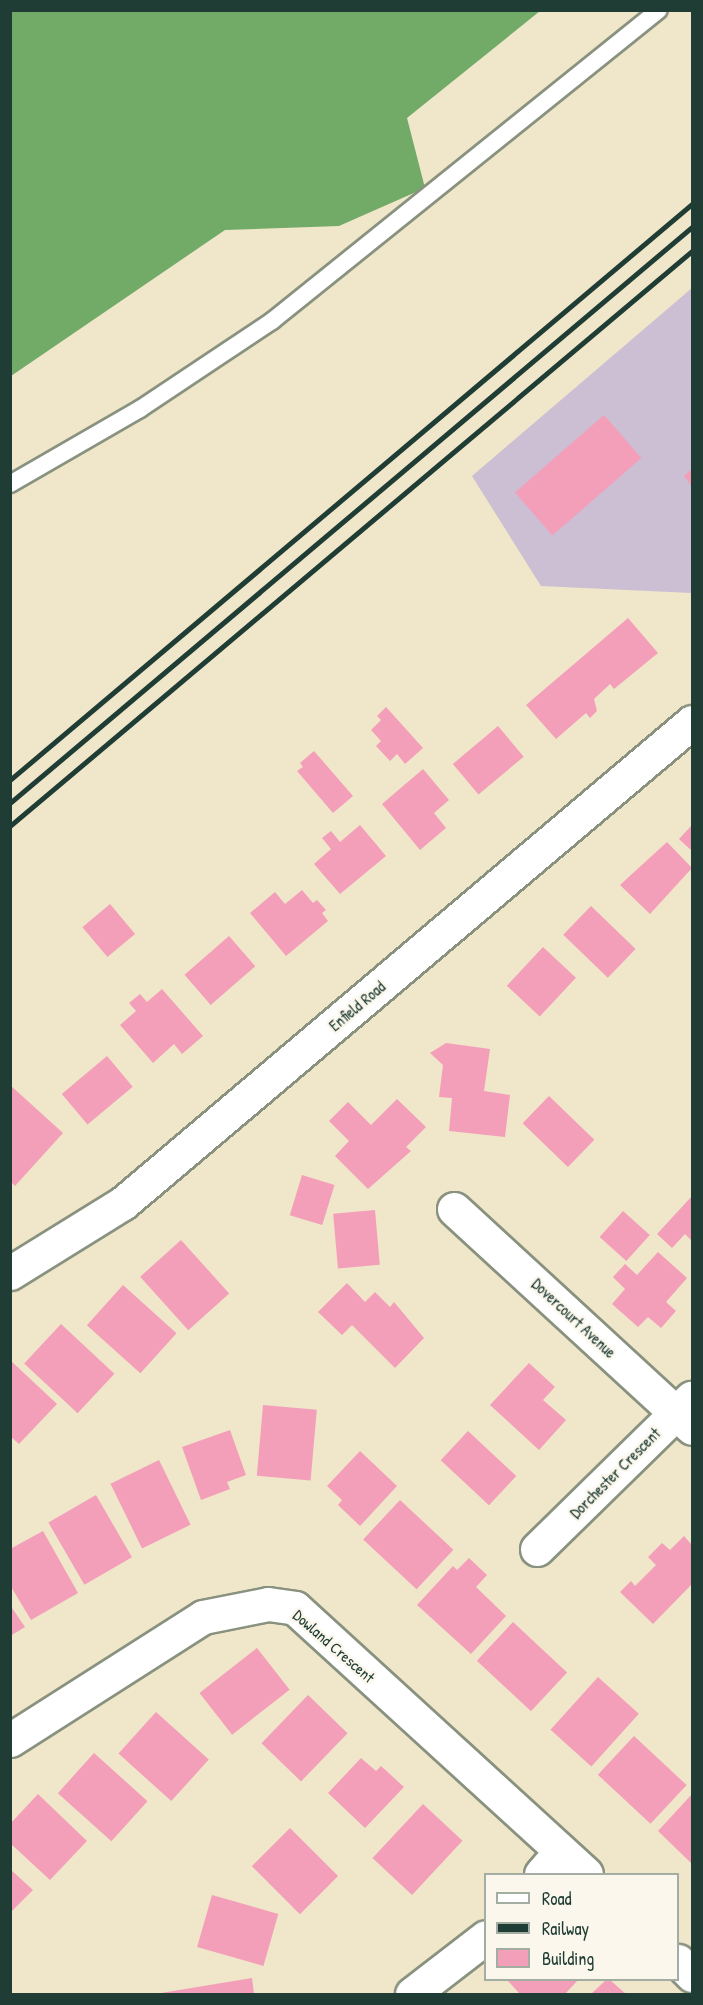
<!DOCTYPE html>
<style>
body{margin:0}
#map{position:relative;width:703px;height:2005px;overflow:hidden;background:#f0e6ca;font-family:"Patrick Hand",sans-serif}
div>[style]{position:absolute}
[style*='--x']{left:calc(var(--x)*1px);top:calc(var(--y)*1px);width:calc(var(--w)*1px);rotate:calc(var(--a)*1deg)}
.industrial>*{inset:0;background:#ccbed3}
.forest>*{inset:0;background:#72aa68}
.building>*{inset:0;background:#f49fb9;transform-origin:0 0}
.roads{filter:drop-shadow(2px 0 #88927f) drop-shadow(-2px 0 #88927f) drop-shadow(0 2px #88927f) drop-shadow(0 -2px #88927f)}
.lane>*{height:16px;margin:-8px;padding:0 8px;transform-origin:8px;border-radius:8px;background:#fff}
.street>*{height:33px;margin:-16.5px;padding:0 16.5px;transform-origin:16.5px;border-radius:16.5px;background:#fff}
.rail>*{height:4.5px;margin:-2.25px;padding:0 2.25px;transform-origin:2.25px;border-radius:2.25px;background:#1f3d34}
span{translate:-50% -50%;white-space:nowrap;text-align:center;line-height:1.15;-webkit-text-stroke:5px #fbf7ec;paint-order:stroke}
.street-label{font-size:16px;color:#1f3d34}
.frame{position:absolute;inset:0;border:12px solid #1f3d34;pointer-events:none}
.legend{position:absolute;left:484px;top:1873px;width:195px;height:108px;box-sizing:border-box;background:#fbf7ec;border:2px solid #a3ada2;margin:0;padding:8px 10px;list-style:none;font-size:18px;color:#1f3d34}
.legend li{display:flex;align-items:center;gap:12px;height:30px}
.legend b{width:30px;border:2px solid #a3ada2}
</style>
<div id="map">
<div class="industrial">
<i style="clip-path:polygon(692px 288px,692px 593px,541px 586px,472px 476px)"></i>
</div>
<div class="forest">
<i style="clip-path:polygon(11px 11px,540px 11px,407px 118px,425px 188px,339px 226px,225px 230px,11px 376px)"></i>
</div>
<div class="building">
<i style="left:604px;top:415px;width:57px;height:118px;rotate:49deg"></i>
<i style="clip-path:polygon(692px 469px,692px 487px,684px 476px)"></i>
<i style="clip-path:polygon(628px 618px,658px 653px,614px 689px,610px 684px,594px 699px,597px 711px,590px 718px,586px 713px,556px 739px,526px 705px)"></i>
<i style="clip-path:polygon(386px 707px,423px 748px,405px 764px,397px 754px,390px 761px,376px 746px,381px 741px,371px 730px,381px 720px,377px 716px)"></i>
<i style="left:498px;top:726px;width:40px;height:59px;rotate:50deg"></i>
<i style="clip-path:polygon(314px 751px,353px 796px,333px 813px,297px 771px,303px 767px,300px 763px)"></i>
<i style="clip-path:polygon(423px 769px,449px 800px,434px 813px,446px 828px,420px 850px,382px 804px)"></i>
<i style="clip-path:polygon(360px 825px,386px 856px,340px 894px,314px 864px,331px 849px,322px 838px,331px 831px,340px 842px)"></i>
<i style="clip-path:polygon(692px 825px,692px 851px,679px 839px)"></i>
<i style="clip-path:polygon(667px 842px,692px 868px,650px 914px,620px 885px)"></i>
<i style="clip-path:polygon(302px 890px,313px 903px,317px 900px,326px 910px,322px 913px,328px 921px,286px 956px,250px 913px,275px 892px,285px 904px)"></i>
<i style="left:110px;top:904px;width:39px;height:36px;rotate:50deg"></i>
<i style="left:591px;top:906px;width:62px;height:40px;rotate:44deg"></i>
<i style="left:229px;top:936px;width:40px;height:59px;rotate:49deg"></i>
<i style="left:543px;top:947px;width:45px;height:53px;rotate:43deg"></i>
<i style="clip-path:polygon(162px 989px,203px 1036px,182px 1054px,174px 1044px,153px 1063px,120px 1025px,136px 1011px,129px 1003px,140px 994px,147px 1002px)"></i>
<i style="clip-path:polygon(446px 1043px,490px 1049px,484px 1091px,510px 1095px,505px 1137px,449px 1131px,452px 1098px,439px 1097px,443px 1065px,430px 1053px)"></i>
<i style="left:107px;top:1056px;width:40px;height:59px;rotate:50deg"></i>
<i style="clip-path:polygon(10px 1085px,63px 1133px,15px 1186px,10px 1181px)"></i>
<i style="left:549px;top:1096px;width:63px;height:38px;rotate:44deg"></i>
<i style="clip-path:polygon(397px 1099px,426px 1127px,406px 1147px,411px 1151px,368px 1189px,335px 1156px,349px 1141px,329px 1121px,348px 1102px,371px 1125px)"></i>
<i style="left:302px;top:1175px;width:34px;height:42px;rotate:17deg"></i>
<i style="clip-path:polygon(692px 1196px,692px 1241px,685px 1234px,672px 1248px,657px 1234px)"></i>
<i style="left:375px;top:1210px;width:55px;height:42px;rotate:85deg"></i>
<i style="left:623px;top:1211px;width:36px;height:35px;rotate:42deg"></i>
<i style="left:181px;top:1240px;width:72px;height:55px;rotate:48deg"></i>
<i style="clip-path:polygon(658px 1252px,687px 1278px,666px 1302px,676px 1311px,661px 1328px,648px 1317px,638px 1327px,612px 1304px,625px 1289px,613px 1277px,625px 1264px,637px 1275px)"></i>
<i style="clip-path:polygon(347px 1283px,365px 1302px,375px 1292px,390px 1307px,394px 1302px,424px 1338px,395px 1368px,352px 1325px,342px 1335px,318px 1312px)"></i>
<i style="left:123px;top:1285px;width:72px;height:54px;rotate:42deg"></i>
<i style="left:61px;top:1324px;width:73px;height:54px;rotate:43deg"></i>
<i style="clip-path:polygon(10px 1360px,57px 1404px,19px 1444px,10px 1436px)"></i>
<i style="clip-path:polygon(529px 1363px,555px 1387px,543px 1400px,566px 1420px,539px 1450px,490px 1405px)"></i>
<i style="left:263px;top:1405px;width:54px;height:71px;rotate:5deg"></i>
<i style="clip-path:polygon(230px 1430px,246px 1475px,227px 1482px,230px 1489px,201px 1500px,182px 1447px)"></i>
<i style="left:468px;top:1431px;width:66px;height:40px;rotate:43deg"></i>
<i style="clip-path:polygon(360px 1451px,397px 1486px,360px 1526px,338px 1505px,342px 1500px,327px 1486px)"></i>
<i style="left:159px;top:1460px;width:72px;height:54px;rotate:64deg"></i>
<i style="left:96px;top:1495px;width:72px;height:55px;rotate:60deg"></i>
<i style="left:400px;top:1500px;width:73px;height:54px;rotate:43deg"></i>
<i style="clip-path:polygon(43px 1531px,78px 1593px,31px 1620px,10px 1585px,10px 1549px)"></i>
<i style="clip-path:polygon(684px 1536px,692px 1545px,692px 1584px,653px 1624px,620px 1592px,631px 1581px,635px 1586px,656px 1565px,648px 1557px,662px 1543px,670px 1550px)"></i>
<i style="clip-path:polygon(469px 1558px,487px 1575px,476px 1587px,506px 1616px,471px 1654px,417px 1605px,453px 1566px,457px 1570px)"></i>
<i style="clip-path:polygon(10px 1605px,25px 1627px,10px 1636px)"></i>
<i style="left:513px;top:1622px;width:74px;height:53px;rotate:43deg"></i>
<i style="left:257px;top:1648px;width:53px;height:73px;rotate:52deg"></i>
<i style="left:598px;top:1677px;width:55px;height:71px;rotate:42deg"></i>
<i style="left:308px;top:1695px;width:55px;height:67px;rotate:44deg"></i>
<i style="left:156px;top:1712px;width:71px;height:56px;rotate:42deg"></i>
<i style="left:634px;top:1736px;width:72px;height:53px;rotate:43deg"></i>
<i style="left:94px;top:1753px;width:72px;height:54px;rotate:42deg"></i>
<i style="clip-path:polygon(361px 1758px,376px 1771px,381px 1766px,404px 1787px,365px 1828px,328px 1793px)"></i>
<i style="clip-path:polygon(38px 1794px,87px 1841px,50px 1880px,10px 1843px,10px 1824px)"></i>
<i style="clip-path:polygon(692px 1794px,692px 1864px,658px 1831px)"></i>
<i style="left:423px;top:1804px;width:54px;height:74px;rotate:43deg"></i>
<i style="left:290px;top:1828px;width:68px;height:54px;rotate:45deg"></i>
<i style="clip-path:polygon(10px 1869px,33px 1890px,10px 1913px)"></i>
<i style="left:212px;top:1895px;width:69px;height:54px;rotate:16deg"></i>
<i style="clip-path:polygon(252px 1978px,254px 1994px,161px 1994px,161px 1993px)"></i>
<i style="clip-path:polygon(507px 1980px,578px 1980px,565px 1994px,520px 1994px)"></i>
<i style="clip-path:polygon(606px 1980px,610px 1980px,626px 1994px,591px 1994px)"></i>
</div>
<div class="roads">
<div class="lane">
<i style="--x:10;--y:484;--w:150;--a:-30"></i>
<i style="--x:140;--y:409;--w:159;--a:-33.7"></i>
<i style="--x:272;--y:321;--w:496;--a:-38.8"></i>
</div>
<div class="street">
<i style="--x:454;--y:1209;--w:323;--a:42.6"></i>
<i style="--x:10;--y:1273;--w:133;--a:-31.8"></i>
<i style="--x:123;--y:1203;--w:745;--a:-40.21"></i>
<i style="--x:537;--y:1549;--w:216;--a:-44.4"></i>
<i style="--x:10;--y:1740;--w:229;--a:-32.5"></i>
<i style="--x:203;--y:1617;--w:66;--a:-11.3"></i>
<i style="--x:268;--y:1604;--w:27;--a:8"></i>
<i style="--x:295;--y:1608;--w:394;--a:42.4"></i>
<i style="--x:541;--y:1874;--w:30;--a:-49"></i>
<i style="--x:678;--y:1961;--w:20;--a:45"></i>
<i style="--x:412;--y:1994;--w:93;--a:-37.6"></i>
</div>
</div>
<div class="rail">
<i style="--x:10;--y:780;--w:893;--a:-40.18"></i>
<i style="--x:10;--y:803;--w:893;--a:-40.18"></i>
<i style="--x:10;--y:826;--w:892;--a:-40.13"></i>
</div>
<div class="street-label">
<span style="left:357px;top:1006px;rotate:-40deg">Enfield Road</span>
<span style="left:574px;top:1318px;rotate:43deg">Dovercourt Avenue</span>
<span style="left:615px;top:1473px;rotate:-45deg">Dorchester Crescent</span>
<span style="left:334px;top:1646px;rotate:41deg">Dowland Crescent</span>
</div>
<div class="frame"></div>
<ul class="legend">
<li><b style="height:8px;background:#fff"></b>Road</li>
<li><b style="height:8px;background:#1f3d34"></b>Railway</li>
<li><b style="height:16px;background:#f49fb9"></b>Building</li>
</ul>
</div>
